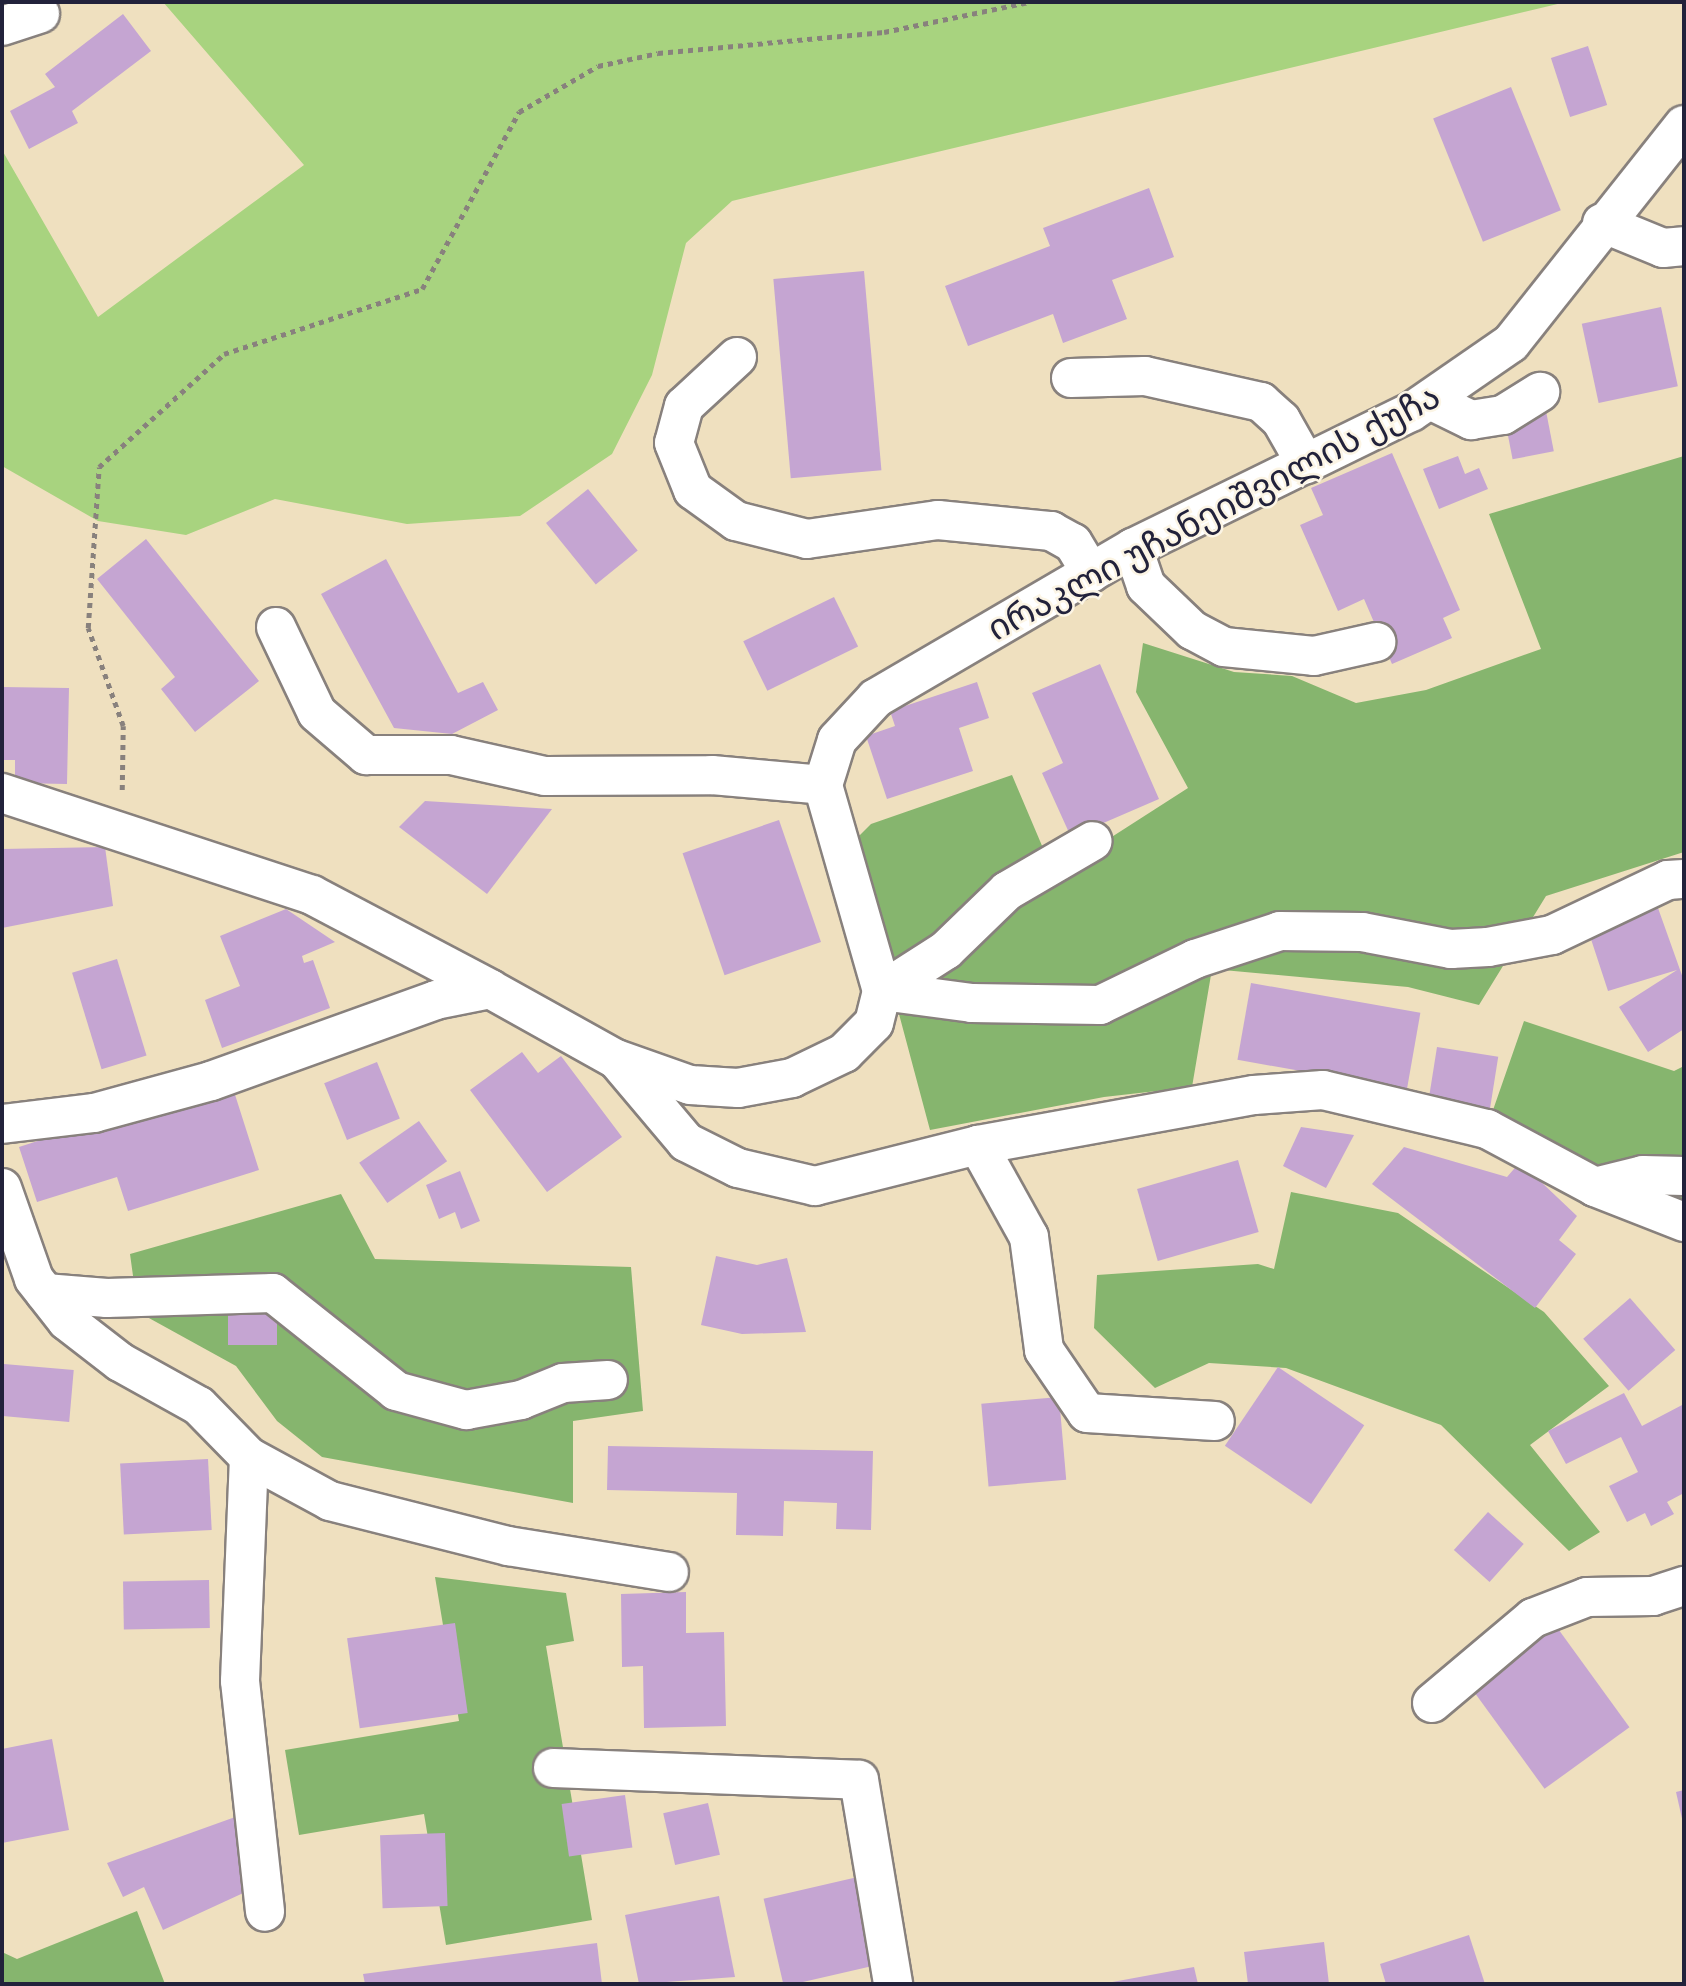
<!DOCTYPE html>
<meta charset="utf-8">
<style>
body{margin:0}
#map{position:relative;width:1686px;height:1986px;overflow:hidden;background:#efe0bf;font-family:Caveat,"Noto Sans Georgian",sans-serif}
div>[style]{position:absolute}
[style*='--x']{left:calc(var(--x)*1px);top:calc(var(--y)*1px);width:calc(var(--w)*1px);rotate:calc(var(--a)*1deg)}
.green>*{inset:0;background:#a8d37f}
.forest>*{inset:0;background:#86b56e}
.building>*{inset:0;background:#c5a5d2;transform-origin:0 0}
.path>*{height:4.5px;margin-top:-2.25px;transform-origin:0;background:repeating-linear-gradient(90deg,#88817d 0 5px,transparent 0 10px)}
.roads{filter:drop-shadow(2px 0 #88817d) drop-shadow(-2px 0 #88817d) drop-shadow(0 2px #88817d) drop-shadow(0 -2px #88817d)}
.minor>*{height:38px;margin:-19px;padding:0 19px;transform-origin:19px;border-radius:19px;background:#fff}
span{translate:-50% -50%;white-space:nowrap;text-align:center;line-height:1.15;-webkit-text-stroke:5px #fcf5e5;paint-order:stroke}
.street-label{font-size:35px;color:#22223b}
.frame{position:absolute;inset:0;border:4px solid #22223b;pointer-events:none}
</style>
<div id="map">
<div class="green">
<i style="clip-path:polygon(163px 2px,1566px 2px,732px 201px,686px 243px,652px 375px,612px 454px,520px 516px,407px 524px,275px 499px,186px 535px,98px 521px,2px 466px,2px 150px,98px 317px,304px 165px)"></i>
</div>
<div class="forest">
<i style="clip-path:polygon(1684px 456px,1684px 852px,1546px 896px,1479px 1005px,1408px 987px,1212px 969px,1192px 1087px,1104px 1097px,930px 1130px,853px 842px,871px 824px,1012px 775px,1054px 874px,1188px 788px,1136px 692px,1143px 643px,1234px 672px,1292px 676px,1356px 703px,1426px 690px,1541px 649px,1489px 514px)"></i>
<i style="clip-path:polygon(1524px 1021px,1674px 1071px,1684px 1066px,1684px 1213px,1589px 1162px,1485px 1133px)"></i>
<i style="clip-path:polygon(1291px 1192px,1398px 1213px,1544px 1312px,1609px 1386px,1530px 1445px,1600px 1532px,1569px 1551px,1441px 1425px,1286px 1368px,1209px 1363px,1155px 1388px,1094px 1328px,1097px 1275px,1258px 1264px,1274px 1269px)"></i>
<i style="clip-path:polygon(341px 1194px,375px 1259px,631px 1267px,643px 1411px,573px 1421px,573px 1503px,322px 1457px,277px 1421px,236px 1366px,138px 1312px,130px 1254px)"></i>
<i style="clip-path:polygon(435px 1577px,566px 1593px,574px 1641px,546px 1646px,592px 1920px,446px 1945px,424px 1814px,299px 1835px,285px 1750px,459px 1721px)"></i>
<i style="clip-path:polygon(137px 1911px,165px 1984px,2px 1984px,2px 1952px,17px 1959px)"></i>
</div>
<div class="building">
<i style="clip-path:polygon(123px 14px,151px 51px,72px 111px,78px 123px,29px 149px,10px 111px,55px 87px,45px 74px)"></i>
<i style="left:1588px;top:46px;width:62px;height:39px;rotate:72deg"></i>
<i style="left:1511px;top:87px;width:133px;height:84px;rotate:68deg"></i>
<i style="clip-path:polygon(1149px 188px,1174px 257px,1112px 280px,1127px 319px,1063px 343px,1053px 314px,968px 346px,945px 286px,1050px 246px,1043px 228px)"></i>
<i style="left:864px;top:271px;width:200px;height:91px;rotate:85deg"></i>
<i style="left:1661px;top:307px;width:81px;height:81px;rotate:78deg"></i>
<i style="left:1546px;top:411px;width:41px;height:42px;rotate:79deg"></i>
<i style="clip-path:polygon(1392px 453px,1460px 610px,1443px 618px,1452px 638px,1392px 664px,1364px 599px,1338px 611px,1300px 525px,1323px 515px,1311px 488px)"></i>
<i style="clip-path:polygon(1458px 456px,1465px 474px,1479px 468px,1488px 489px,1439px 509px,1423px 469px)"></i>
<i style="left:588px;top:489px;width:79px;height:54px;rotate:51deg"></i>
<i style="clip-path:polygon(146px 539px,259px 681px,195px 732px,161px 689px,175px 677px,97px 579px)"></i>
<i style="clip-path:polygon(386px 559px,458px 693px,483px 682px,498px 710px,452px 734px,394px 728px,321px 594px)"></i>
<i style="left:834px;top:597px;width:55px;height:101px;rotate:64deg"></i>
<i style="clip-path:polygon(1100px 664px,1159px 799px,1071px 837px,1042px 773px,1063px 763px,1032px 693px)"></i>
<i style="clip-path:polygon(977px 682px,989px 718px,959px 728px,973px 771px,887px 799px,866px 736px,895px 726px,890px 711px)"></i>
<i style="clip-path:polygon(2px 687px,69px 688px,67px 784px,15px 783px,15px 760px,2px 760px)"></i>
<i style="clip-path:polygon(425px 801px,552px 809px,487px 894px,399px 827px)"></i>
<i style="left:779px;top:820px;width:129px;height:102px;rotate:71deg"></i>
<i style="clip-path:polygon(105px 847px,113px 906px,2px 928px,2px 849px)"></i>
<i style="clip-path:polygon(1658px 908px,1684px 981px,1684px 1029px,1648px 1052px,1619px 1007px,1677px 970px,1608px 991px,1588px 930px)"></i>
<i style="clip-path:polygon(286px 909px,335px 942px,302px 956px,304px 963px,313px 960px,330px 1008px,222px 1048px,205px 1000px,240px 986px,220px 936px)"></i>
<i style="left:117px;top:959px;width:101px;height:47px;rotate:73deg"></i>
<i style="left:1251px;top:983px;width:172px;height:78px;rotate:10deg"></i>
<i style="left:1437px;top:1047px;width:62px;height:55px;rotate:9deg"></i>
<i style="clip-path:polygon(522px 1052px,538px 1073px,561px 1056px,622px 1137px,547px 1192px,470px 1090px)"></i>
<i style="left:377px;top:1062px;width:61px;height:57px;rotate:68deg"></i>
<i style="clip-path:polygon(230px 1079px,259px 1170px,128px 1211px,117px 1177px,37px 1202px,19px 1147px)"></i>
<i style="left:419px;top:1121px;width:49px;height:73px;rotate:55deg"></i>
<i style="clip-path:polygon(1301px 1127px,1354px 1135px,1326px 1188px,1283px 1166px)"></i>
<i style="clip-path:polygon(1404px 1147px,1507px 1177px,1520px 1162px,1577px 1216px,1559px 1240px,1576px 1254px,1535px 1308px,1372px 1184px)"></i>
<i style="left:1238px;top:1160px;width:75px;height:105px;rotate:74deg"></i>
<i style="clip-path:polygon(460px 1171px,480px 1221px,461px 1229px,455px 1212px,439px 1219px,426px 1185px)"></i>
<i style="clip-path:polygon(716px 1256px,757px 1265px,787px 1258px,806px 1332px,742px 1334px,701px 1325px)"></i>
<i style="left:1630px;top:1298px;width:69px;height:62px;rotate:49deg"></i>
<i style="left:228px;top:1313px;width:49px;height:32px"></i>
<i style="left:4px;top:1364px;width:70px;height:52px;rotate:5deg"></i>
<i style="left:1278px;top:1367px;width:104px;height:95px;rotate:34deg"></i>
<i style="clip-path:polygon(1624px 1393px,1642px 1426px,1684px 1404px,1684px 1493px,1667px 1502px,1674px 1514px,1651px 1526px,1645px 1513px,1627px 1522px,1609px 1486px,1638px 1472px,1621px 1437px,1566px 1464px,1548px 1431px)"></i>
<i style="left:1059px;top:1397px;width:83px;height:78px;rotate:85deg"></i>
<i style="clip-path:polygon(608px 1446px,873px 1451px,871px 1530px,836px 1529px,837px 1503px,784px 1501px,783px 1536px,736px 1535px,737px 1493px,607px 1490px)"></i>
<i style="left:208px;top:1459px;width:71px;height:88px;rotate:87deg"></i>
<i style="left:1488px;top:1512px;width:48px;height:51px;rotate:42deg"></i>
<i style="left:209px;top:1580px;width:48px;height:86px;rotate:89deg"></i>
<i style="clip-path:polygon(686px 1592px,686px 1633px,724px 1632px,726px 1726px,644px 1728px,643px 1666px,622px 1667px,621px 1594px)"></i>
<i style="left:455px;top:1623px;width:91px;height:109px;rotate:82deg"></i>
<i style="left:1556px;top:1626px;width:125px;height:105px;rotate:54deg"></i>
<i style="clip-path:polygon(52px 1739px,69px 1830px,2px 1843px,2px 1749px)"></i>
<i style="clip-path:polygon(1684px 1790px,1684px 1822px,1683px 1823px,1676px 1792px)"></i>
<i style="left:625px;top:1795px;width:53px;height:64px;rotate:82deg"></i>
<i style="left:708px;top:1803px;width:53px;height:46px;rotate:77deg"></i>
<i style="clip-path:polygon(238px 1816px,252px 1889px,163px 1930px,144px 1887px,123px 1897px,107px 1863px)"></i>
<i style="left:445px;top:1833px;width:73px;height:65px;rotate:88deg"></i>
<i style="left:862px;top:1876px;width:90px;height:101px;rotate:77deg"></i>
<i style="clip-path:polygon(719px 1896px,735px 1977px,639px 1984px,625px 1915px)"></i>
<i style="clip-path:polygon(1469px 1935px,1485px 1984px,1386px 1984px,1380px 1964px)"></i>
<i style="clip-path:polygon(1324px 1942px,1329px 1984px,1248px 1984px,1244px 1952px)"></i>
<i style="clip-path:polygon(597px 1943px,602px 1984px,365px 1984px,363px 1974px)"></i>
<i style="clip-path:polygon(1194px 1967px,1198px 1984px,1108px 1984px,1107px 1983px)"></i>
</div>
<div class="path">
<i style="--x:122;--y:790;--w:64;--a:-89.1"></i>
<i style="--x:123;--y:726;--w:104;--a:-109.7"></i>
<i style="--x:88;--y:628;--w:161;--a:-86.1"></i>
<i style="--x:99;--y:467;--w:169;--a:-42.1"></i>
<i style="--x:224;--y:354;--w:208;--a:-18.2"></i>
<i style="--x:422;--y:289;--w:202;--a:-61.3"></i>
<i style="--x:519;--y:112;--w:91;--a:-30.2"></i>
<i style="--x:598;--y:66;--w:61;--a:-12.2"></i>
<i style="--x:658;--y:53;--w:227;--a:-5.3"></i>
<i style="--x:884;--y:32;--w:148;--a:-11.7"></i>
</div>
<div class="roads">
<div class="minor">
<i style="--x:2;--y:26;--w:40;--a:-18"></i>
<i style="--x:1602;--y:223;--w:66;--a:22.3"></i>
<i style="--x:1663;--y:248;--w:21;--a:-5"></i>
<i style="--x:737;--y:357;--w:72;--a:137.2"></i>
<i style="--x:684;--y:406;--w:38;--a:105"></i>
<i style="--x:674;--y:443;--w:51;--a:68"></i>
<i style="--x:693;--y:490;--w:53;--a:35.8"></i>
<i style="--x:736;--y:521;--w:73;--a:14.2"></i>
<i style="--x:807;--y:539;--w:132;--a:-8.3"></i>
<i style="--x:938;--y:520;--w:114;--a:5.6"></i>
<i style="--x:1051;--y:531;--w:25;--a:29"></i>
<i style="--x:1073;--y:543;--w:35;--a:59"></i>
<i style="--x:1071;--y:378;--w:74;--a:-1.5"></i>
<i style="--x:1145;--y:376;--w:119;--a:12.6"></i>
<i style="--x:1261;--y:402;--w:27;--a:42"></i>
<i style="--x:1281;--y:420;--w:51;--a:60.4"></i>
<i style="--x:1430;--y:400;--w:46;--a:26"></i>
<i style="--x:1471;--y:420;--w:32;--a:-9"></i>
<i style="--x:1503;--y:415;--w:44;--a:-31.9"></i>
<i style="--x:1133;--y:548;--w:40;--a:71.1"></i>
<i style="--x:1146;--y:586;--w:64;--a:43.7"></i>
<i style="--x:1192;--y:630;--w:36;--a:28"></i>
<i style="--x:1224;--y:647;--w:90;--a:5.7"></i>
<i style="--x:1314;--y:656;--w:64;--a:-12.7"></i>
<i style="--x:276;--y:627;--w:95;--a:64.5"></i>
<i style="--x:317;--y:713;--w:65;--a:40.6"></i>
<i style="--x:366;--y:755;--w:85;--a:0"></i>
<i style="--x:451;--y:755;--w:96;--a:12.6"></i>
<i style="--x:545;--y:776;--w:167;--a:-0.3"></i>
<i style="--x:712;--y:775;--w:111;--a:5.1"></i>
<i style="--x:2;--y:793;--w:326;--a:18.2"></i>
<i style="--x:312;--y:895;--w:201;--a:27.8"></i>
<i style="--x:882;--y:991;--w:91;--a:7.6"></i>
<i style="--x:972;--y:1003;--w:128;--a:0.9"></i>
<i style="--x:1100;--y:1005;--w:106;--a:-25.8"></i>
<i style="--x:1195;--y:959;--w:89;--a:-18.2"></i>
<i style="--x:1280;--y:931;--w:82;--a:0.7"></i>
<i style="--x:1362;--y:932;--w:91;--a:10.8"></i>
<i style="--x:1451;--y:949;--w:37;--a:-3"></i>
<i style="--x:1488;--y:947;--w:65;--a:-10.6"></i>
<i style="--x:1552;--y:935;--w:128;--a:-25.4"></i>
<i style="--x:1668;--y:880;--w:16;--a:-4"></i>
<i style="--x:882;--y:991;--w:76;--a:-32.6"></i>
<i style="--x:946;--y:950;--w:85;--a:-44"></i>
<i style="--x:1007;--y:891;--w:99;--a:-30.2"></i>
<i style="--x:617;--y:1060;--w:107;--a:49.9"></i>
<i style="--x:686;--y:1142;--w:58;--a:26.6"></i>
<i style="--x:738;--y:1168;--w:79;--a:13.2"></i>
<i style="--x:815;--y:1186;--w:168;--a:-14.1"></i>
<i style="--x:978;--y:1145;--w:280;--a:-10.3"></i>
<i style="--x:1254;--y:1095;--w:69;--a:-4.1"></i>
<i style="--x:1323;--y:1090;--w:169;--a:13.4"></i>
<i style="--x:1487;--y:1129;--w:123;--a:28.2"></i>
<i style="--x:1595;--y:1187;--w:96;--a:21.5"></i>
<i style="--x:2;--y:1124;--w:93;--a:-6.8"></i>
<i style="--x:94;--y:1113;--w:121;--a:-15.3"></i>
<i style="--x:211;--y:1081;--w:239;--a:-19.8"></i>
<i style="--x:436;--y:1000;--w:55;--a:-11.5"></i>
<i style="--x:490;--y:989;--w:144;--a:29.1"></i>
<i style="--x:616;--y:1059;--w:78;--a:19.4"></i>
<i style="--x:690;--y:1085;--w:48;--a:3.6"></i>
<i style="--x:738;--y:1088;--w:55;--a:-10.5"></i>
<i style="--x:792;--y:1078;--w:58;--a:-25.7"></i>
<i style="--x:844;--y:1053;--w:42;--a:-45"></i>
<i style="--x:874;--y:1023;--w:33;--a:-76"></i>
<i style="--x:882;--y:991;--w:214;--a:-106"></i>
<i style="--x:823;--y:785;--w:47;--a:-72.7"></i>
<i style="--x:837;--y:740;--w:57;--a:-47.1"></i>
<i style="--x:876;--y:698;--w:298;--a:-30.3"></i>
<i style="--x:1133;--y:548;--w:309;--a:-26.1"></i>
<i style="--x:1411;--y:412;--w:121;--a:-34.6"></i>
<i style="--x:1511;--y:343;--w:278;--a:-51.6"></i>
<i style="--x:978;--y:1145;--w:105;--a:61"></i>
<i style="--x:1029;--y:1237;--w:114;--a:82.4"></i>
<i style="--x:1044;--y:1350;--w:76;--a:55.7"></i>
<i style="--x:1087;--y:1413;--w:128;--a:3.6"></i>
<i style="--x:1595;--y:1187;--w:49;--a:-14"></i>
<i style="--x:1643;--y:1175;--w:41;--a:1.4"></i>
<i style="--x:2;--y:1188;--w:96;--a:70.6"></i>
<i style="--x:34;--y:1279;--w:53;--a:51.8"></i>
<i style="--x:67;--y:1321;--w:67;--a:37.7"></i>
<i style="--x:120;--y:1362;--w:90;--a:29.1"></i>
<i style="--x:199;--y:1406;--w:71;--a:45.6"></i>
<i style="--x:249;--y:1457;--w:92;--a:28.5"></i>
<i style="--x:330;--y:1501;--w:184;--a:14.2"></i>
<i style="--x:508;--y:1546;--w:163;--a:9.2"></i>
<i style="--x:45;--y:1293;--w:62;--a:4.6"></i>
<i style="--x:107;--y:1298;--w:166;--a:-1.7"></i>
<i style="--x:273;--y:1293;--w:157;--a:38.5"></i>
<i style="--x:396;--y:1391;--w:73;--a:15.2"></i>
<i style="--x:466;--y:1410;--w:56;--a:-10.3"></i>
<i style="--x:521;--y:1400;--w:45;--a:-22"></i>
<i style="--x:563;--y:1383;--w:45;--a:-3.8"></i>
<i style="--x:249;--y:1457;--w:224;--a:92.3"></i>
<i style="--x:240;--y:1681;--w:232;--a:83.8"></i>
<i style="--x:1432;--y:1703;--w:132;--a:-40.1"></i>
<i style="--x:1533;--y:1618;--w:58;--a:-21.3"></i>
<i style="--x:1587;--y:1597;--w:66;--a:-0.9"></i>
<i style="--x:1653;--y:1596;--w:33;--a:-18"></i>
<i style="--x:553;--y:1768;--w:306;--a:2.2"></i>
<i style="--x:859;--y:1780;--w:207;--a:80.5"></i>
</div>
</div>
<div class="street-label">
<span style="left:1214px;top:513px;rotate:-28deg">ირაკლი უჩანეიშვილის ქუჩა</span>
</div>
<div class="frame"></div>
</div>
